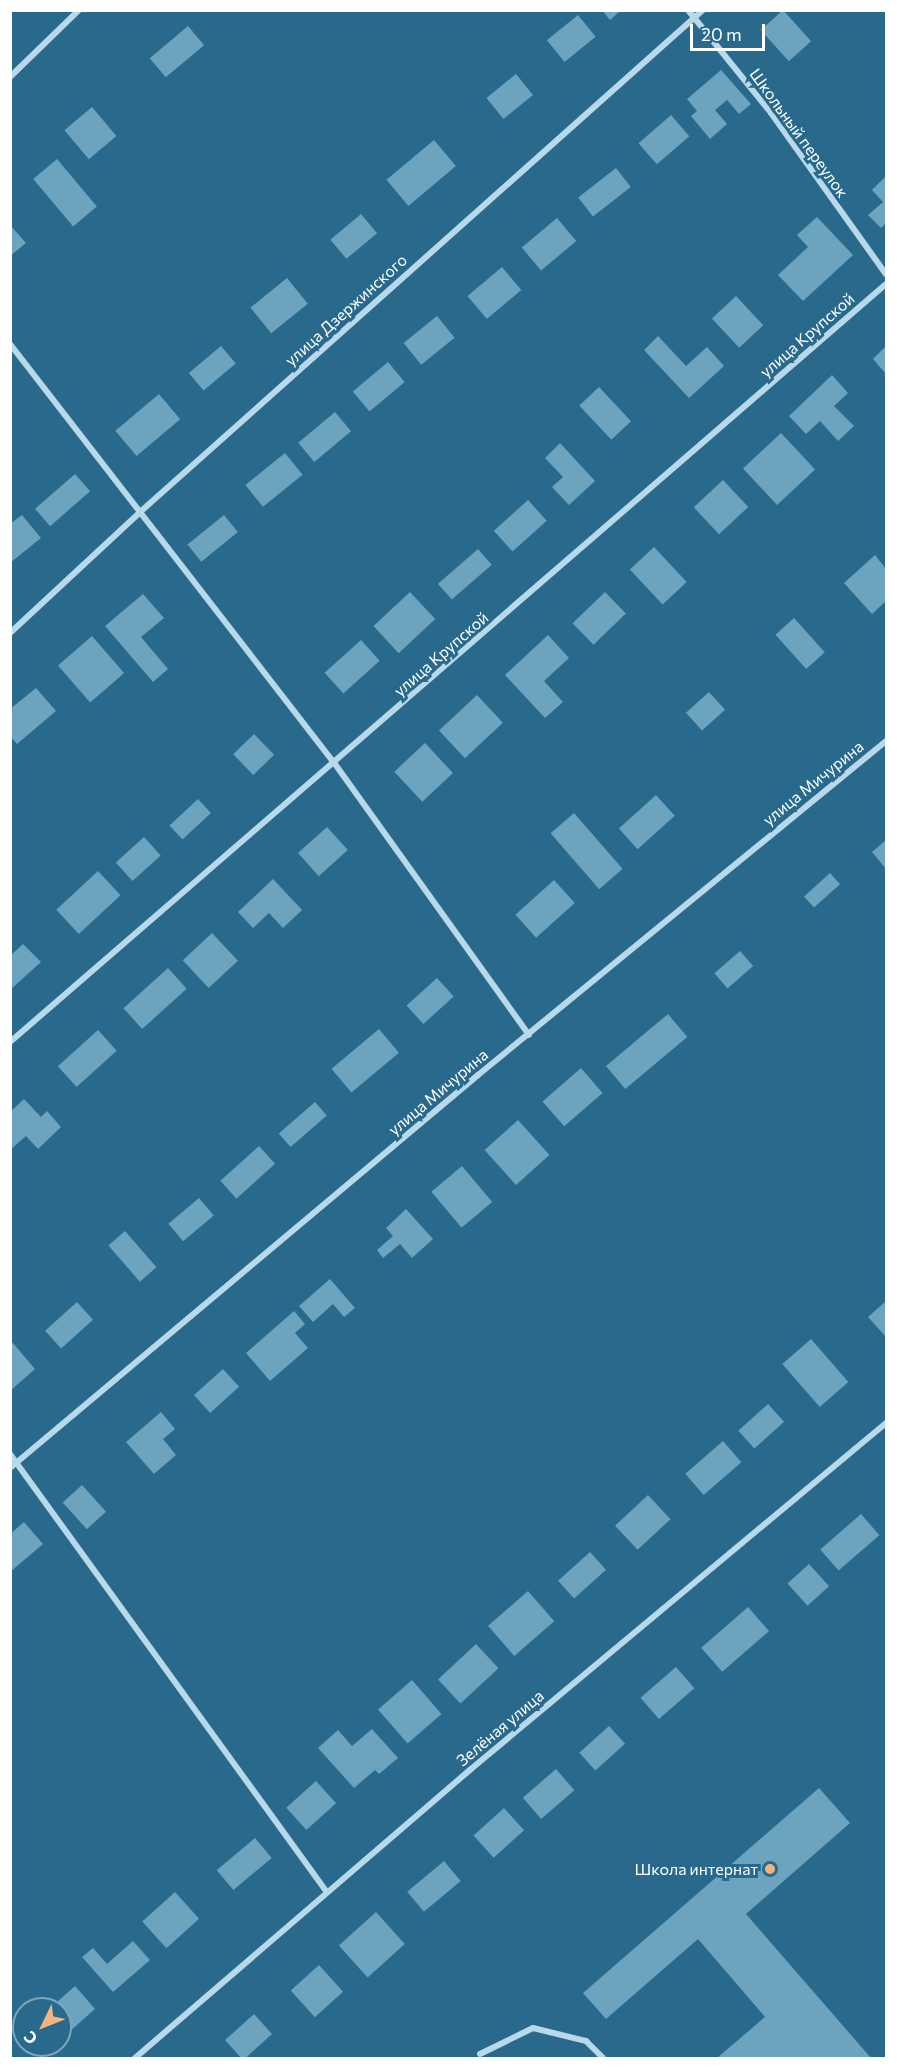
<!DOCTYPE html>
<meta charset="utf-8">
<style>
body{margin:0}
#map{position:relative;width:897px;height:2069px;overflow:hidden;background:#28698c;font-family:Commissioner,sans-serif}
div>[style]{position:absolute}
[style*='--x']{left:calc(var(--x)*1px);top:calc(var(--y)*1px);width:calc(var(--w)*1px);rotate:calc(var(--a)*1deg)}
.building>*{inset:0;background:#6ca3bf;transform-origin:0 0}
.street>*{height:6px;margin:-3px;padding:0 3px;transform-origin:3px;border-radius:3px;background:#b7d9ea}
.dots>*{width:16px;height:16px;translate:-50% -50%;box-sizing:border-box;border:3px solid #28698c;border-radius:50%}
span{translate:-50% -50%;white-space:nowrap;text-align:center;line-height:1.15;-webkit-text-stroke:6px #28698c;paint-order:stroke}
.street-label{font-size:16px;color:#fff}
.poi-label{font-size:16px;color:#fff}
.right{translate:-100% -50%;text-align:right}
.frame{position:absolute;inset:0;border:12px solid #fff;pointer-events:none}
.north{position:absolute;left:12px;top:1997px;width:60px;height:60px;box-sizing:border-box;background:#28698c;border:2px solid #7ea5ba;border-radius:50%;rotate:227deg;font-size:16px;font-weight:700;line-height:24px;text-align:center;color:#fff}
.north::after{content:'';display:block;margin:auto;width:21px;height:27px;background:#f2b67d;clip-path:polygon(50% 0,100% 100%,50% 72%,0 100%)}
.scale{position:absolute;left:690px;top:24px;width:75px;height:27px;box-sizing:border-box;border:3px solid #fff;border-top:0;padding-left:8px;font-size:18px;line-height:21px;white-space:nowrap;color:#fff;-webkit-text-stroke:4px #28698c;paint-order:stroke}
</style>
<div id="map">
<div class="building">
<i style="clip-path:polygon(602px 10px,621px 10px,610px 20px)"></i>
<i style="left:783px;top:10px;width:42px;height:30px;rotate:48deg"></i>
<i style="left:578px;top:15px;width:28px;height:40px;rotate:51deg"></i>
<i style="left:188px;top:26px;width:25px;height:50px;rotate:50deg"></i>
<i style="clip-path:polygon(721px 70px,751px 104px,739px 114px,727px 100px,715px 110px,727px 124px,710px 139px,691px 116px,697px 111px,687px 99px)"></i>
<i style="left:516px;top:74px;width:27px;height:38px;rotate:51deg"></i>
<i style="left:92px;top:107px;width:38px;height:36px;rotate:50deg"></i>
<i style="left:671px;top:115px;width:28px;height:43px;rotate:49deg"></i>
<i style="left:434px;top:140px;width:34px;height:62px;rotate:50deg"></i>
<i style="left:57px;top:159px;width:62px;height:31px;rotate:50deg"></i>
<i style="left:616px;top:168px;width:24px;height:48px;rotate:52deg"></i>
<i style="clip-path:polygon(886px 176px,886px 223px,881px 228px,868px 215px,883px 202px,872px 190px)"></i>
<i style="left:361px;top:214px;width:25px;height:40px;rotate:50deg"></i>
<i style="clip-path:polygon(817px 217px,853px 255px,803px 301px,778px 275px,808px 247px,797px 235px)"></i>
<i style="left:557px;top:218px;width:30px;height:46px;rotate:50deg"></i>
<i style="clip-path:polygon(10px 225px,26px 243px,10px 256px)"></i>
<i style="left:502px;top:267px;width:30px;height:45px;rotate:50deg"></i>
<i style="left:287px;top:278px;width:33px;height:47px;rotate:51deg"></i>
<i style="left:736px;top:296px;width:40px;height:33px;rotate:47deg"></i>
<i style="left:437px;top:316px;width:28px;height:43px;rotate:51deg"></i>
<i style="clip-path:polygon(658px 336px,686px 366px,707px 347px,724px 366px,689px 398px,644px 350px)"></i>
<i style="left:221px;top:346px;width:23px;height:42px;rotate:50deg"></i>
<i style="clip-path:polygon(886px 346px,886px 374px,873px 359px)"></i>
<i style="left:388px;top:362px;width:26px;height:46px;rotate:50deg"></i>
<i style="clip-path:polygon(832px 375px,848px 393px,834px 406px,854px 426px,838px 441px,820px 421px,806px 434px,789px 416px)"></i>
<i style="left:599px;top:387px;width:47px;height:27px;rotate:47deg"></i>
<i style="left:159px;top:394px;width:33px;height:57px;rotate:50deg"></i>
<i style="left:335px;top:412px;width:25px;height:48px;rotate:50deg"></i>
<i style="left:781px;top:433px;width:50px;height:52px;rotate:47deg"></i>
<i style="clip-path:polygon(560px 443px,595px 481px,569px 505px,552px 487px,563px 477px,545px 458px)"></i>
<i style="left:285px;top:453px;width:28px;height:51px;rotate:51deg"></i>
<i style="left:75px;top:474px;width:23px;height:53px;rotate:49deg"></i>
<i style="left:723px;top:480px;width:37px;height:40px;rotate:47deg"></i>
<i style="left:528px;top:500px;width:28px;height:46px;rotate:48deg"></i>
<i style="clip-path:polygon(22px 515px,41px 538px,10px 563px,10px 524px)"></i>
<i style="left:224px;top:515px;width:22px;height:47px;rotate:51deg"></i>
<i style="left:654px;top:547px;width:48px;height:33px;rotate:47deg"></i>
<i style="left:478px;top:549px;width:21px;height:53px;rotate:49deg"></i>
<i style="clip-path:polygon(875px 555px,886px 569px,886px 601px,872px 614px,844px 583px)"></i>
<i style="left:410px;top:592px;width:37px;height:50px;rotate:47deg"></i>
<i style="left:605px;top:592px;width:30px;height:45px;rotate:46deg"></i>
<i style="clip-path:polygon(143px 594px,164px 618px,141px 637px,168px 669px,153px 682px,105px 626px)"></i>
<i style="left:794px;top:618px;width:46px;height:25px;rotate:48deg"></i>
<i style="clip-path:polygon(548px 635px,569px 658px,544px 681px,563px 702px,545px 718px,505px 675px)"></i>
<i style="left:92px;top:636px;width:49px;height:45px;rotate:49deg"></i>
<i style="left:361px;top:640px;width:28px;height:49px;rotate:48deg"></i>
<i style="clip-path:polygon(36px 688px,56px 711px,17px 744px,10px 736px,10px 709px)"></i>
<i style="left:709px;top:692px;width:24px;height:31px;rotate:48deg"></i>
<i style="left:477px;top:695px;width:38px;height:52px;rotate:47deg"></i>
<i style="left:254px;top:734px;width:29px;height:29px;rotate:46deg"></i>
<i style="left:425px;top:743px;width:41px;height:42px;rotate:47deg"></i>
<i style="left:656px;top:795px;width:28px;height:50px;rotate:48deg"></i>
<i style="left:198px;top:799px;width:19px;height:39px;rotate:47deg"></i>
<i style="left:574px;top:813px;width:74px;height:31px;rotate:49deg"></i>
<i style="left:327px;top:827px;width:31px;height:39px;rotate:48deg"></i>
<i style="left:144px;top:837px;width:25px;height:38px;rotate:48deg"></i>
<i style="clip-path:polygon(886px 840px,886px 869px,872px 852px)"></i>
<i style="left:98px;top:871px;width:33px;height:57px;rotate:47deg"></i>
<i style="left:830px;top:873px;width:15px;height:35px;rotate:48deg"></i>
<i style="clip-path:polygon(273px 879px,302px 910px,283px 928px,269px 913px,253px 928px,238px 912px)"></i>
<i style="left:554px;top:880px;width:31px;height:52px;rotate:48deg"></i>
<i style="left:212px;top:933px;width:38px;height:40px;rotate:47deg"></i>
<i style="clip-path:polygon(23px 944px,41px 962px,10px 990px,10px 956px)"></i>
<i style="left:740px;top:951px;width:20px;height:34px;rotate:49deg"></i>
<i style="left:168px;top:968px;width:28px;height:60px;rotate:48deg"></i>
<i style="left:437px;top:978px;width:25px;height:41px;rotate:48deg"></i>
<i style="left:668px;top:1014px;width:30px;height:81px;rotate:50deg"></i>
<i style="left:379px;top:1029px;width:31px;height:62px;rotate:50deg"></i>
<i style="left:98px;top:1030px;width:28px;height:54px;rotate:48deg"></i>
<i style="left:581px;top:1068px;width:33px;height:51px;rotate:49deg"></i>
<i style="clip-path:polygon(24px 1099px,41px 1117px,47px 1111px,61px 1127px,38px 1149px,26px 1136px,10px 1150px,10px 1112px)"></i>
<i style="left:315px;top:1102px;width:18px;height:48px;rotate:49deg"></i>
<i style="left:518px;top:1120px;width:47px;height:45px;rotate:48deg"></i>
<i style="left:259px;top:1146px;width:24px;height:52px;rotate:48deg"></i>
<i style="left:462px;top:1166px;width:47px;height:40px;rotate:50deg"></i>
<i style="left:199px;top:1198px;width:23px;height:40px;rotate:50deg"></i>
<i style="clip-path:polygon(406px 1209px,433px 1239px,412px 1258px,400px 1244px,383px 1258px,377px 1250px,393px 1236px,386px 1228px)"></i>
<i style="left:125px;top:1231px;width:48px;height:22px;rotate:49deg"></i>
<i style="clip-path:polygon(330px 1279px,355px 1308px,344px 1317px,333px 1304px,313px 1322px,299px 1306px)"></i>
<i style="clip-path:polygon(886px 1301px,886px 1337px,868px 1317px)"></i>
<i style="left:77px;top:1302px;width:24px;height:43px;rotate:48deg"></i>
<i style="clip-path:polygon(294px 1311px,305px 1324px,295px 1333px,308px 1348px,270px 1381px,246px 1353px)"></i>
<i style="left:811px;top:1339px;width:57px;height:38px;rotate:49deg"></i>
<i style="clip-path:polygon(12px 1342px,35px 1369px,10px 1391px,10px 1344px)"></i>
<i style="left:223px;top:1369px;width:24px;height:39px;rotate:48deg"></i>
<i style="left:768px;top:1404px;width:24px;height:40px;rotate:48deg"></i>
<i style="clip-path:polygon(161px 1412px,175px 1429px,163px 1439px,176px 1455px,154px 1474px,126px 1442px)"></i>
<i style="left:723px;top:1441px;width:28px;height:50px;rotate:49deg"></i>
<i style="left:82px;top:1485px;width:36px;height:26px;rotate:48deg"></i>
<i style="left:648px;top:1495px;width:33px;height:45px;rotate:47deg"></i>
<i style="left:861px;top:1514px;width:28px;height:54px;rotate:49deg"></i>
<i style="clip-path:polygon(24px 1522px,43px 1544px,10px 1572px,10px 1534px)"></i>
<i style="left:590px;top:1552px;width:24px;height:43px;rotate:48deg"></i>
<i style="left:809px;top:1564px;width:30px;height:29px;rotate:48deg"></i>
<i style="left:528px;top:1591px;width:40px;height:53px;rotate:49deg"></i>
<i style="left:748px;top:1607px;width:32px;height:62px;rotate:49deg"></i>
<i style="left:476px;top:1644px;width:33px;height:52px;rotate:47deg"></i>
<i style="left:676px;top:1667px;width:28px;height:47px;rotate:49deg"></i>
<i style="left:412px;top:1680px;width:45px;height:45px;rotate:49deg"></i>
<i style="left:609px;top:1726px;width:24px;height:40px;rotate:48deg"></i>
<i style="clip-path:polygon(372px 1729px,398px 1758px,379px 1774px,375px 1770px,354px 1788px,318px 1748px,338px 1730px,352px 1746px)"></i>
<i style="left:556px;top:1769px;width:28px;height:44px;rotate:49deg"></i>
<i style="left:316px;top:1781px;width:30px;height:40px;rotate:48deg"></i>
<i style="clip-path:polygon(819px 1788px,850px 1823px,746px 1914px,871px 2058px,717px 2058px,765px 2017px,698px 1939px,606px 2019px,583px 1993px)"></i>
<i style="left:504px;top:1808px;width:30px;height:41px;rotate:48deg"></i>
<i style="left:255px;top:1838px;width:26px;height:50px;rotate:50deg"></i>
<i style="left:444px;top:1861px;width:26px;height:48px;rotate:50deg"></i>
<i style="left:175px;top:1892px;width:36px;height:44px;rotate:48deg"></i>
<i style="left:376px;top:1912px;width:43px;height:50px;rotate:48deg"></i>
<i style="clip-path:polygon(133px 1941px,150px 1960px,113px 1992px,82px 1957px,93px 1948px,107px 1964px)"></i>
<i style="left:319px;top:1965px;width:36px;height:38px;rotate:48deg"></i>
<i style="clip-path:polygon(75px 1986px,95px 2009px,60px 2040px,60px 2009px,49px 2009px)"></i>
<i style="left:254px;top:2014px;width:27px;height:39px;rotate:48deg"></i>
</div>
<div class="street">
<i style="--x:688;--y:10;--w:132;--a:51.1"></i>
<i style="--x:771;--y:113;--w:198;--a:54.5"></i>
<i style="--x:10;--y:77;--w:96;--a:-44.2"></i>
<i style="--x:10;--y:344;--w:531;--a:52.27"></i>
<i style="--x:335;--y:764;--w:333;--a:54.4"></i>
<i style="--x:10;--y:633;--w:176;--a:-42.9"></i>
<i style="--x:139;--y:513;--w:756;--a:-41.73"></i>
<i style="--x:10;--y:1042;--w:1158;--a:-40.87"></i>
<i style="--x:10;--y:1454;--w:539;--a:54.13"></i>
<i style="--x:10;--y:1468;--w:611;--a:-40.02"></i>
<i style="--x:478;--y:1075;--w:527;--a:-39.3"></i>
<i style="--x:480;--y:2054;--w:59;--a:-26.1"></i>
<i style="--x:533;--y:2028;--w:55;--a:13.8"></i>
<i style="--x:586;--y:2041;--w:24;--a:45"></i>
<i style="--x:135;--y:2058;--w:443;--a:-40.7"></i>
<i style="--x:471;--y:1769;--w:540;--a:-39.82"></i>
</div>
<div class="dots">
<i style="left:770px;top:1869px;background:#f2b67d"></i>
</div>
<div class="street-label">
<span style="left:799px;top:133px;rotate:54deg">Школьный переулок</span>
<span style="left:346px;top:310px;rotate:-42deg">улица Дзержинского</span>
<span style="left:807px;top:335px;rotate:-41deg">улица Крупской</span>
<span style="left:441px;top:654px;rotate:-41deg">улица Крупской</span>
<span style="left:813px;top:783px;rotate:-39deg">улица Мичурина</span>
<span style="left:438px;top:1092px;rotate:-40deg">улица Мичурина</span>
<span style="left:500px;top:1728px;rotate:-40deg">Зелёная улица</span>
</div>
<div class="poi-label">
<span class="right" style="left:758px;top:1869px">Школа интернат</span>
</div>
<div class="frame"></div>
<div class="north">С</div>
<div class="scale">20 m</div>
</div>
